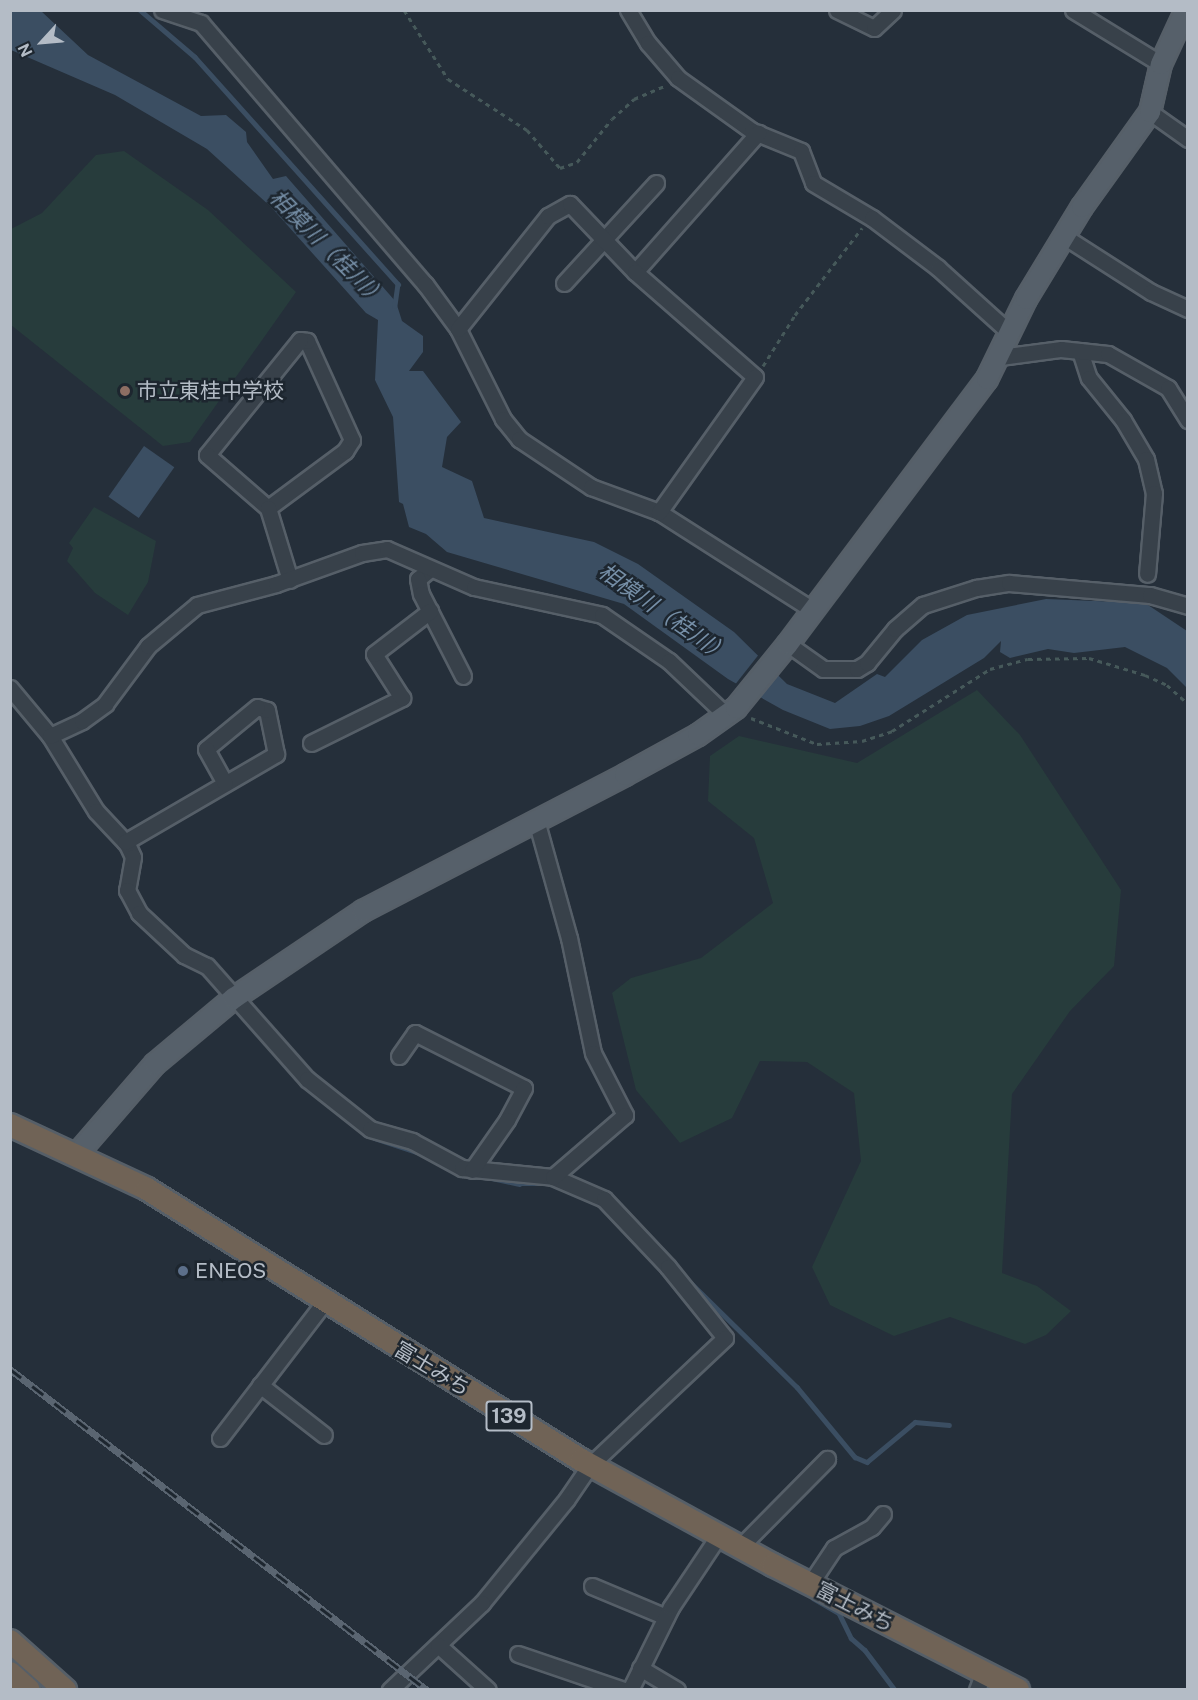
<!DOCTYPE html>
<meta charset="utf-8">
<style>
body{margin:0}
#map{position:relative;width:1198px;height:1700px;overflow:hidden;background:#252f3a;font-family:"Public Sans","Noto Sans JP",sans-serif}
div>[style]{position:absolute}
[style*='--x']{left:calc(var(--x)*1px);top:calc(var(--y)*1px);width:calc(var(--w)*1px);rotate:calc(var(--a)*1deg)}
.green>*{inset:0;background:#273c3c}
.water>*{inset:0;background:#3b4e62;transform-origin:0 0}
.pier>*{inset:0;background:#252f3a}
.stream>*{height:4.5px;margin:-2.25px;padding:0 2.25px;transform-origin:2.25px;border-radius:2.25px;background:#3b4e62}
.path>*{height:3px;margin-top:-1.5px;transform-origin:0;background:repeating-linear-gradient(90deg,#46595a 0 4.5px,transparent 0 9px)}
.roads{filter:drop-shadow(2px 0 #565f68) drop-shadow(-2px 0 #565f68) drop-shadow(0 2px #565f68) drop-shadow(0 -2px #565f68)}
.minor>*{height:15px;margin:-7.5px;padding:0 7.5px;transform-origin:7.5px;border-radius:7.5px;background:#38414a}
.major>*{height:20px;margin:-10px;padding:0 10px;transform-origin:10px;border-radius:10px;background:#56606a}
.highway>*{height:22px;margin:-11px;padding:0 11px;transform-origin:11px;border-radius:11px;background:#706356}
.rail>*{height:7px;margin-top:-3.5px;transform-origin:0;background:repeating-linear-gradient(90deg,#1d262f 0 14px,#5a6571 0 28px);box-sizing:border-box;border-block:2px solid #5a6571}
.dots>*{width:16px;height:16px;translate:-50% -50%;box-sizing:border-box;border:3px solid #1d262f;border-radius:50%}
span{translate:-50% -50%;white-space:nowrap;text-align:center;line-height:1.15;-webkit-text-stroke:5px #1d262f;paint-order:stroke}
.shield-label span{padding:2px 4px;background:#1d262f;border:2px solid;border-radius:4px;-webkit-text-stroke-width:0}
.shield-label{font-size:20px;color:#b4bcc6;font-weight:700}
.poi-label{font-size:21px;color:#b4bcc6}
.left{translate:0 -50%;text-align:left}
.street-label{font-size:21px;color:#b4bcc6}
.water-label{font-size:22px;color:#768fa7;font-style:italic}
.frame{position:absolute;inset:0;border:12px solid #b4bcc6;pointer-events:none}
.north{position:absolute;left:12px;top:12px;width:60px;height:60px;-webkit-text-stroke:4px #1d262f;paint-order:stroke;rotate:244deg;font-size:16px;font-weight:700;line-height:24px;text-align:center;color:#b4bcc6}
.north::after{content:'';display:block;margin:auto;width:21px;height:27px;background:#b4bcc6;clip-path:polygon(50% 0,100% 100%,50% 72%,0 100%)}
</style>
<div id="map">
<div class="green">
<i style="clip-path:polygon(124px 151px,208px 210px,296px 292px,190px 442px,163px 446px,11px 325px,11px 229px,42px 213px,96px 155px)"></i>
<i style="clip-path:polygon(94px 507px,156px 541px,148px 582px,128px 615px,95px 593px,67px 561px,73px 548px,69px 543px)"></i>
<i style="clip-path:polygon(977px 690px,1020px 735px,1121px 890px,1114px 966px,1070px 1011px,1012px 1094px,1002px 1273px,1037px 1286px,1071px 1311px,1046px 1335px,1025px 1344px,950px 1317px,894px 1336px,830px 1305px,812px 1267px,861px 1161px,854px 1093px,807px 1062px,760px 1061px,732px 1118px,680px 1143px,636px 1090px,612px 993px,631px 978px,701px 958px,773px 903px,754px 838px,708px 801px,710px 756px,739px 736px,857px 763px)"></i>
</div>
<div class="water">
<i style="clip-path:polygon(11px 11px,41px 11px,88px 55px,201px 116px,226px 115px,246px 132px,247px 142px,273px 179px,286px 176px,396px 302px,402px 321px,423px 336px,423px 352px,409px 371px,423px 371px,461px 422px,447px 437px,442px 467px,472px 481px,484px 518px,594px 542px,638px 564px,734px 632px,787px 684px,835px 703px,877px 674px,885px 677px,922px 640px,967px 615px,1046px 599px,1145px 603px,1187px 631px,1187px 688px,1167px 668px,1125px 647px,1074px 653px,1048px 649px,1010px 658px,1000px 652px,1001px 641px,984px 658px,889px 716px,860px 726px,830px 729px,783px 710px,728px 679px,624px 604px,447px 552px,426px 534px,409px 527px,403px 504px,399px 502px,393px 417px,375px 380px,378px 320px,366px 313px,271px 207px,207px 149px,115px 95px,11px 50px)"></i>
<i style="left:144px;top:446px;width:37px;height:62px;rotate:35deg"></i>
</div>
<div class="pier">
<i style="clip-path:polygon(760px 653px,779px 672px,757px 699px,734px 686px)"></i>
</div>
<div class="stream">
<i style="--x:140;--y:10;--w:72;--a:40.5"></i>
<i style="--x:195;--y:57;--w:305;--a:48.2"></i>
<i style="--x:398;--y:284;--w:22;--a:98"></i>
<i style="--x:374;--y:1138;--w:52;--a:18.1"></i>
<i style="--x:487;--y:1177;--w:33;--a:12"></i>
<i style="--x:519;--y:1184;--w:31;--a:0"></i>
<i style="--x:683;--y:1275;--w:160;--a:44.5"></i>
<i style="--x:797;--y:1387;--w:91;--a:50.4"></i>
<i style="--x:855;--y:1457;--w:13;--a:23"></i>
<i style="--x:867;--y:1462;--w:62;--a:-39.8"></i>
<i style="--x:915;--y:1422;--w:34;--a:5"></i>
<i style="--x:813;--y:1598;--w:30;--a:30"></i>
<i style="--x:839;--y:1613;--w:28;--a:64"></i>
<i style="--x:851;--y:1638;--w:18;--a:41"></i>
<i style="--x:865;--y:1650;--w:50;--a:53.1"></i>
</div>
<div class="path">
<i style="--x:404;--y:10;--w:82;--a:57.5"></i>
<i style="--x:448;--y:79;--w:94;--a:32.8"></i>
<i style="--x:527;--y:130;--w:50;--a:49"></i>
<i style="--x:560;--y:168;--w:18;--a:-19"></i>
<i style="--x:577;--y:162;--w:55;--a:-50.9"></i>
<i style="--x:612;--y:119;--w:30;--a:-42"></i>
<i style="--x:634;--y:99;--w:34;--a:-23"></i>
<i style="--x:763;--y:366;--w:60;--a:-57.9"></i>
<i style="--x:795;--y:315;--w:110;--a:-52.4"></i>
<i style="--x:751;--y:718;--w:71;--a:21.5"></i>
<i style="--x:817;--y:744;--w:45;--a:-3.8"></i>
<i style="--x:862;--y:741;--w:32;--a:-18"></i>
<i style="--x:892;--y:731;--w:116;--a:-32.3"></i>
<i style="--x:990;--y:669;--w:39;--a:-15"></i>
<i style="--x:1028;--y:659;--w:61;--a:-0.9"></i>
<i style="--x:1089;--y:658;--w:59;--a:16.9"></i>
<i style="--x:1145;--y:675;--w:24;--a:24"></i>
<i style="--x:1167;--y:685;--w:28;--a:42"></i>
</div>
<div class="roads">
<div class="minor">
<i style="--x:162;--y:10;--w:41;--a:18.4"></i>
<i style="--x:201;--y:23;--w:344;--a:49.4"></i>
<i style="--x:425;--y:284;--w:56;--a:53.7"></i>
<i style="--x:458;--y:329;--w:101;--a:63.4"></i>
<i style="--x:503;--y:419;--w:26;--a:51"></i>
<i style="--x:519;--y:439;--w:87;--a:33.7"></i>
<i style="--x:591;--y:487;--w:72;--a:20.2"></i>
<i style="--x:659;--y:512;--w:183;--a:32.5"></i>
<i style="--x:628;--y:10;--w:39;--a:59"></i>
<i style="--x:648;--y:43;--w:46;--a:49.4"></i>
<i style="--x:678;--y:78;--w:91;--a:35.6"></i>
<i style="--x:752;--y:131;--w:53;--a:22.2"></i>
<i style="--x:801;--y:151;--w:34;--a:69"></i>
<i style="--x:813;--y:183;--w:69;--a:30.7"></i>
<i style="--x:872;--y:218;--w:83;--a:37.1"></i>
<i style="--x:938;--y:268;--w:97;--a:42.1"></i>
<i style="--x:837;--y:10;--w:41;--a:25.9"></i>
<i style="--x:874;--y:28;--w:26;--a:-43"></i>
<i style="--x:1073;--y:10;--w:103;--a:31.5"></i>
<i style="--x:1150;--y:112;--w:47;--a:35.4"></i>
<i style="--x:1065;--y:237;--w:102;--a:32.6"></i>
<i style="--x:1151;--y:292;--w:41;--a:24.7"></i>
<i style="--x:635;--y:272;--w:186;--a:-48.5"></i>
<i style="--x:564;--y:283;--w:136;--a:-47.4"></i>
<i style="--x:458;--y:329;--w:144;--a:-51.5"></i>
<i style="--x:548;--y:216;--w:25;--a:-29"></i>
<i style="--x:570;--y:204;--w:94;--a:46.3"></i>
<i style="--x:635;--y:272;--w:159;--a:41.2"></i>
<i style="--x:755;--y:377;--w:166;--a:125.4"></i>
<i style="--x:1080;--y:351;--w:28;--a:72"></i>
<i style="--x:1089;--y:378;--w:54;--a:51"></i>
<i style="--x:1123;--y:420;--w:45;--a:59.5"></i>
<i style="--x:1146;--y:459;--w:35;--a:77"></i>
<i style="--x:1154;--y:493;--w:81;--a:94.9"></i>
<i style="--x:1000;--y:357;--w:62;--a:-7.5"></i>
<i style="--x:1061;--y:349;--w:47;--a:6.1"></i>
<i style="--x:1108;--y:354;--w:69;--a:29.5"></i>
<i style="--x:1168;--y:388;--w:38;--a:58"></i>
<i style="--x:268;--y:508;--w:96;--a:-36.5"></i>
<i style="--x:345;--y:451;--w:13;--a:-58"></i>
<i style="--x:352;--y:440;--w:109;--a:-114.4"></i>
<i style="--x:307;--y:341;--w:7;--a:-172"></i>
<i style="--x:300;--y:340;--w:148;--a:129"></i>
<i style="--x:207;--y:455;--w:81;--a:41"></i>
<i style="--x:268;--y:508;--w:75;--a:73"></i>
<i style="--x:429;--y:570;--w:14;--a:141"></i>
<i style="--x:418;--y:579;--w:15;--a:79"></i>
<i style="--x:421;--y:594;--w:92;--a:62.9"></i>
<i style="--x:788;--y:644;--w:43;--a:35.5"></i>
<i style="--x:823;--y:669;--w:34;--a:0"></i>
<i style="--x:857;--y:669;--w:12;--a:-31"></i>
<i style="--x:867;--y:663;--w:44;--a:-50.5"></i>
<i style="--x:895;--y:629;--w:37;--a:-41"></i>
<i style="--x:923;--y:605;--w:56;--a:-17.8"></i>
<i style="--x:976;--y:588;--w:33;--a:-9"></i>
<i style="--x:1009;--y:583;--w:142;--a:4.9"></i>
<i style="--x:1150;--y:595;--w:40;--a:16"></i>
<i style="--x:10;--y:688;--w:62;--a:50.2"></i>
<i style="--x:50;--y:736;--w:88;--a:58.5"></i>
<i style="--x:96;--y:811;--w:45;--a:46.8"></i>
<i style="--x:127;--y:844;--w:14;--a:65"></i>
<i style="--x:133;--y:857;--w:34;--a:100"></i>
<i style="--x:127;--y:890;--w:26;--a:62"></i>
<i style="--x:139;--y:913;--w:62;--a:43"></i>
<i style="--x:184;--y:955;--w:25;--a:26"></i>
<i style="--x:207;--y:966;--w:151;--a:48.5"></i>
<i style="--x:307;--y:1079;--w:80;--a:38.4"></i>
<i style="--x:370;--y:1129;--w:44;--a:15.9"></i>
<i style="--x:412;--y:1141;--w:57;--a:28.4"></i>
<i style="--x:462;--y:1168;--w:91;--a:5.6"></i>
<i style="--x:553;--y:1177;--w:56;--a:23.3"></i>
<i style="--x:604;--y:1199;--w:93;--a:46.7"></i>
<i style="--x:668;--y:1267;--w:91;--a:51.2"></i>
<i style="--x:725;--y:1338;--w:185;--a:136.7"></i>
<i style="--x:590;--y:1465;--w:42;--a:124.4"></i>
<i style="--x:566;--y:1500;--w:133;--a:129.2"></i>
<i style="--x:482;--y:1603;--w:127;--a:136.6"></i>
<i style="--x:50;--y:736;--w:35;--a:-25"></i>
<i style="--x:82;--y:721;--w:29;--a:-36"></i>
<i style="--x:105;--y:704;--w:72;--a:-53.4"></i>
<i style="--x:148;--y:646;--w:64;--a:-39.9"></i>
<i style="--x:197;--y:605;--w:82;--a:-14.9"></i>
<i style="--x:276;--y:584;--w:91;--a:-19.8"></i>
<i style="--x:362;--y:553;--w:25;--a:-9"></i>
<i style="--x:387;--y:549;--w:95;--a:23.6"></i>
<i style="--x:474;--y:587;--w:131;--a:12.3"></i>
<i style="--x:602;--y:615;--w:81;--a:34.5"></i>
<i style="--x:669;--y:661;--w:80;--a:43.5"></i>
<i style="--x:311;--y:743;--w:102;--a:-26.3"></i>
<i style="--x:402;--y:698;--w:52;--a:-122.5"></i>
<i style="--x:374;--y:654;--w:71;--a:-37.5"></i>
<i style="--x:536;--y:820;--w:123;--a:74.4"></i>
<i style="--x:569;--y:938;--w:117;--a:78.2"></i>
<i style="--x:593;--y:1053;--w:70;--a:62.7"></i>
<i style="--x:625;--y:1115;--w:95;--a:139.3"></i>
<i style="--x:125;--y:842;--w:175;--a:-30.2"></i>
<i style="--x:276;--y:754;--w:45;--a:-101.6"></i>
<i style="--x:267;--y:710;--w:10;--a:-163"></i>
<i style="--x:257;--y:707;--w:66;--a:140.5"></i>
<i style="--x:206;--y:749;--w:39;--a:61"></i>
<i style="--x:399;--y:1056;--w:28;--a:-55"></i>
<i style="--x:415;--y:1033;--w:122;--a:26.8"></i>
<i style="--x:524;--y:1088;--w:36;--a:118"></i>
<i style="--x:507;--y:1120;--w:61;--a:125"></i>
<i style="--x:260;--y:1385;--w:81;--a:38"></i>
<i style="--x:220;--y:1438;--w:173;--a:-52.5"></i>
<i style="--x:740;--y:1547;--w:124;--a:-45.3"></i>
<i style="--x:810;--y:1584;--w:43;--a:-56.3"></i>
<i style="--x:834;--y:1548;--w:43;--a:-28.9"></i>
<i style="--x:872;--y:1527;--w:17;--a:-50"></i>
<i style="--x:592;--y:1586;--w:80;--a:22.7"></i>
<i style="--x:438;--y:1645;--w:67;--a:42"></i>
<i style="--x:518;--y:1654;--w:112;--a:18.8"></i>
<i style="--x:640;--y:1668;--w:43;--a:30.7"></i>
<i style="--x:630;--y:1690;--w:93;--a:-63.7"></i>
<i style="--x:671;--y:1607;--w:87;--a:-56.3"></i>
<i style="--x:977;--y:1690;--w:19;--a:-69"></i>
</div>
<div class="major">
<i style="--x:77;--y:1154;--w:119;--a:-49.1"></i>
<i style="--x:155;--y:1064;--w:103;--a:-39.9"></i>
<i style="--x:234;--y:998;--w:156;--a:-34"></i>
<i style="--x:363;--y:911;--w:295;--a:-27.4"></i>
<i style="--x:625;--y:775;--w:83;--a:-28.7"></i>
<i style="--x:698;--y:735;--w:47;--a:-35.4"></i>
<i style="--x:736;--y:708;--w:82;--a:-50.9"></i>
<i style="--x:788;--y:644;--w:331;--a:-53.1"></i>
<i style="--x:987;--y:379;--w:89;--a:-64"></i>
<i style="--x:1026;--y:299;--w:108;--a:-58.7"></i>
<i style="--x:1082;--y:207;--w:117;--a:-54.4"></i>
<i style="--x:1150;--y:112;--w:49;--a:-77.1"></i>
<i style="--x:1161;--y:64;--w:60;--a:-65.2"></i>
</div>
<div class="highway">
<i style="--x:10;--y:1125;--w:151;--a:25"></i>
<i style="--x:147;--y:1189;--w:512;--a:31.98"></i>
<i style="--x:581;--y:1460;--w:219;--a:28.7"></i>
<i style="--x:773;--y:1565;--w:275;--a:27"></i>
<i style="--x:10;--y:1641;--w:74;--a:41.7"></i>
<i style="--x:10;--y:1673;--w:25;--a:42"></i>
</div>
</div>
<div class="rail">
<i style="--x:10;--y:1369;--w:526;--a:37.59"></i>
</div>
<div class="dots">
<i style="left:125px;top:391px;background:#8d6e63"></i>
<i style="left:183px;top:1271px;background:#5c6f8a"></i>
</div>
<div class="shield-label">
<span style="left:509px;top:1416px">139</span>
</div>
<div class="poi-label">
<span class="left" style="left:137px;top:391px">市立東桂中学校</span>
<span class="left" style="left:195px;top:1271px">ENEOS</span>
</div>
<div class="street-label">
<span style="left:432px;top:1369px;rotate:31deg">富士みち</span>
<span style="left:855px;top:1607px;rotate:27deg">富士みち</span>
</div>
<div class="water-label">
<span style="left:328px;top:248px;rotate:45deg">相模川（桂川）</span>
<span style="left:664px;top:613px;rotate:35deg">相模川（桂川）</span>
</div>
<div class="frame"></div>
<div class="north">N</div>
</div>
